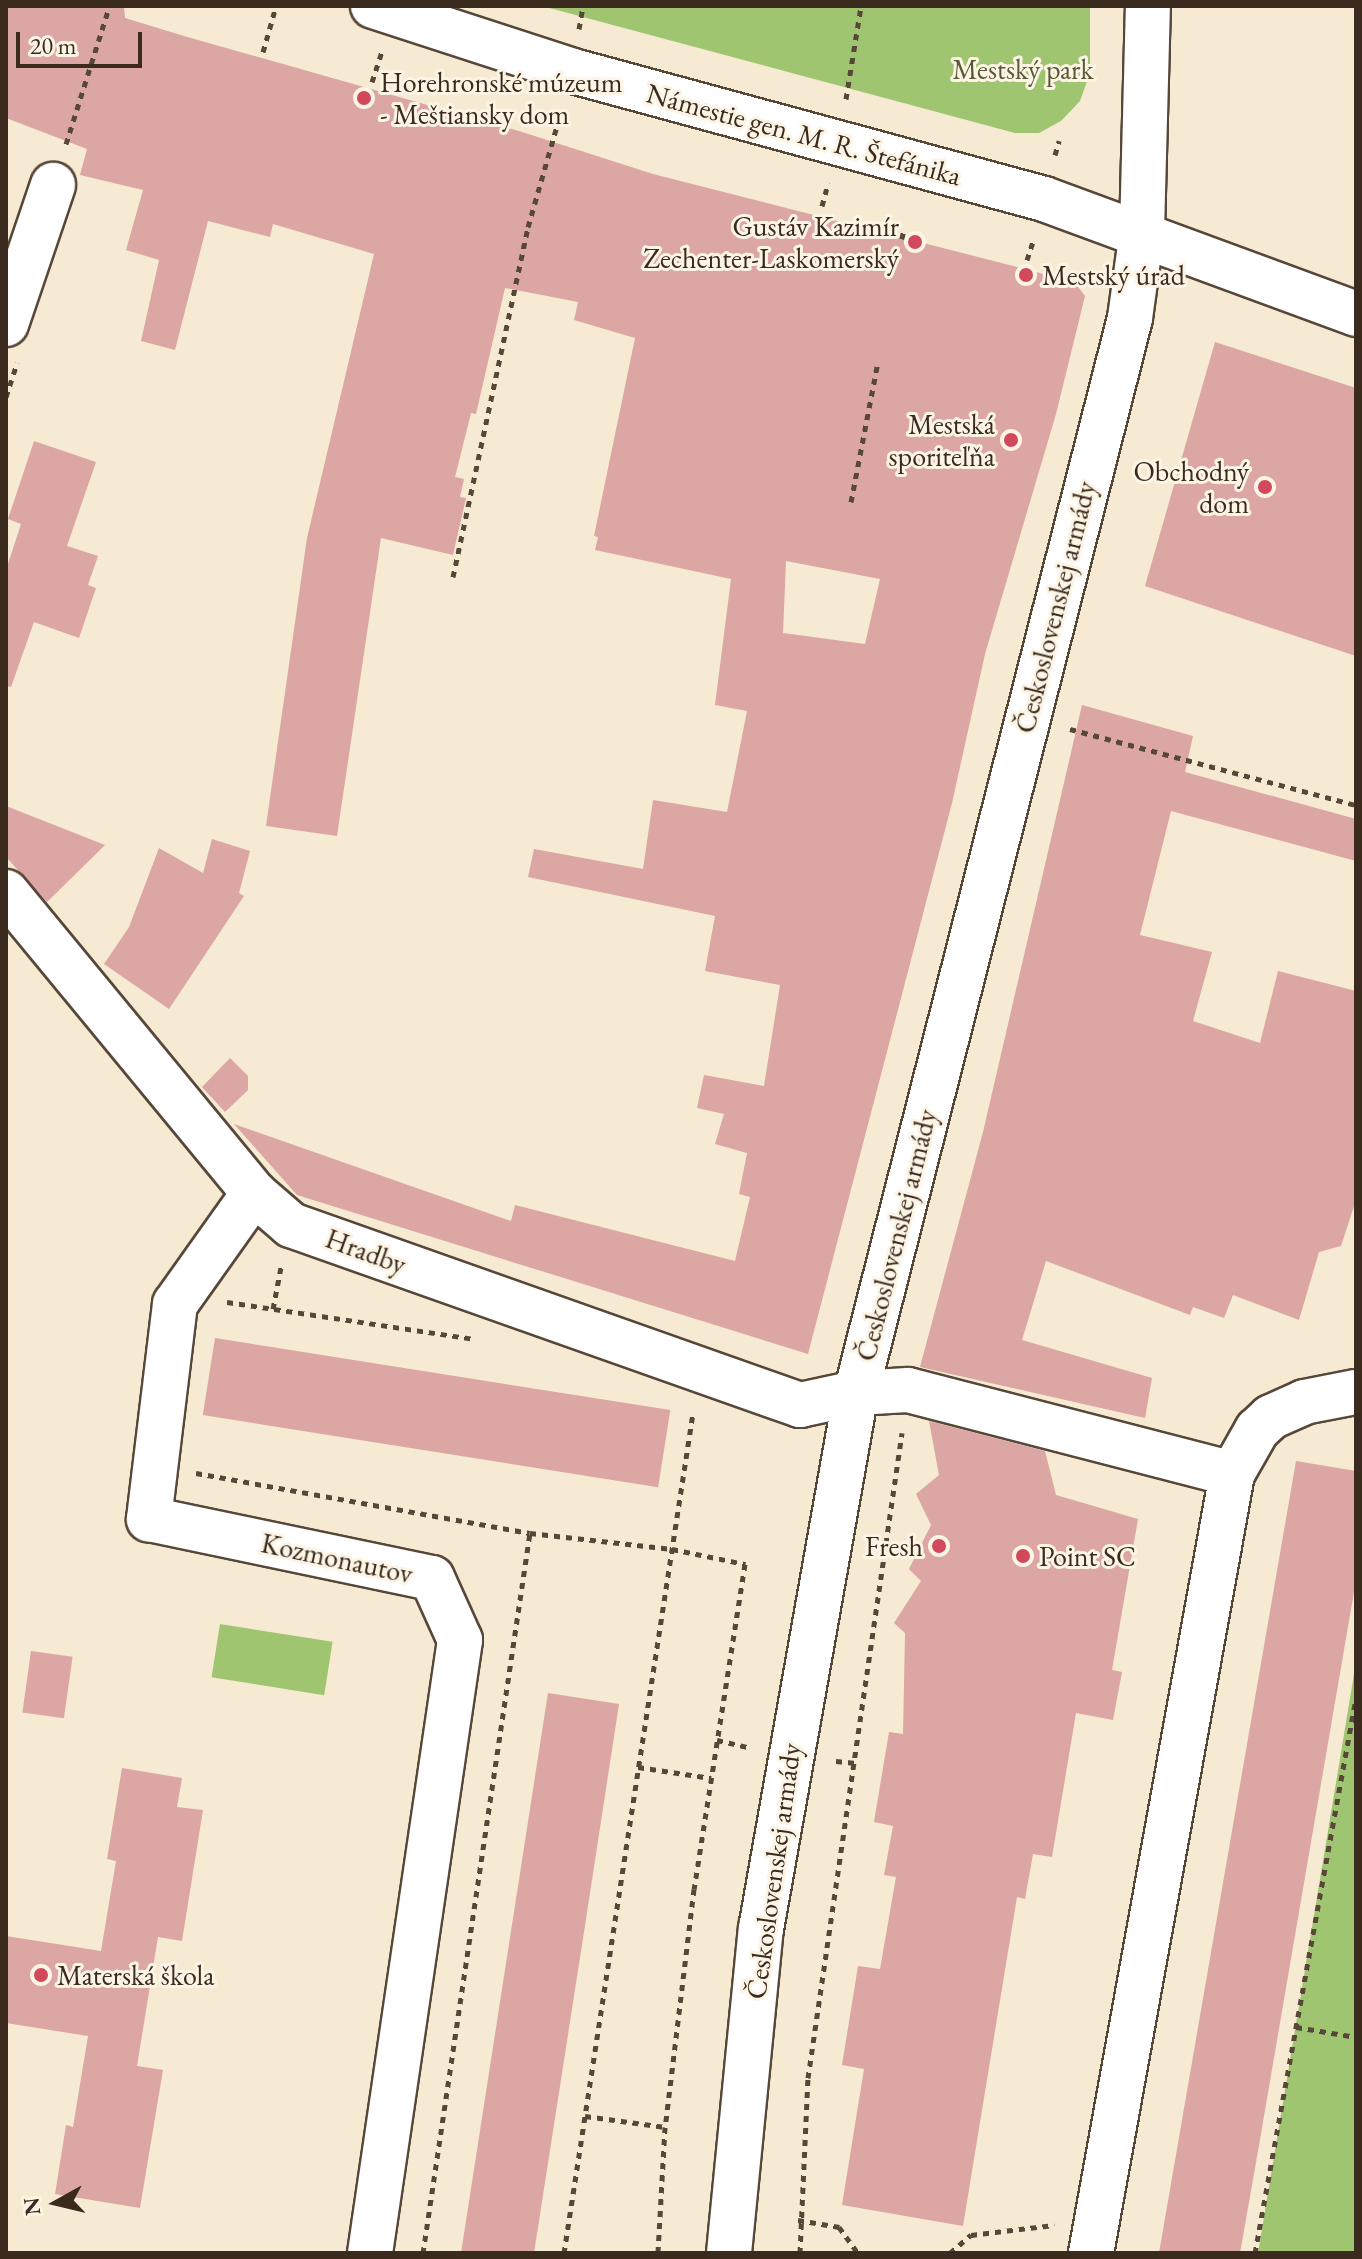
<!DOCTYPE html>
<meta charset="utf-8">
<style>
body{margin:0}
#map{position:relative;width:1362px;height:2259px;overflow:hidden;background:#f6ead2;font-family:"EB Garamond",serif}
div>[style]{position:absolute}
[style*='--x']{left:calc(var(--x)*1px);top:calc(var(--y)*1px);width:calc(var(--w)*1px);rotate:calc(var(--a)*1deg)}
.green>*{inset:0;background:#9fc570;transform-origin:0 0}
.building>*{inset:0;background:#dba6a3;transform-origin:0 0}
.path>*{height:5px;margin-top:-2.5px;transform-origin:0;background:repeating-linear-gradient(90deg,#574739 0 6px,transparent 0 12px)}
.roads{filter:drop-shadow(2px 0 #574739) drop-shadow(-2px 0 #574739) drop-shadow(0 2px #574739) drop-shadow(0 -2px #574739)}
.minor>*{height:44px;margin:-22px;padding:0 22px;transform-origin:22px;border-radius:22px;background:#fff}
.primary>*{height:44px;margin:-22px;padding:0 22px;transform-origin:22px;border-radius:22px;background:#fff}
.dots>*{width:22px;height:22px;translate:-50% -50%;box-sizing:border-box;border:4px solid #fcf5e5;border-radius:50%}
span{translate:-50% -50%;white-space:nowrap;text-align:center;line-height:1.15;-webkit-text-stroke:6px #fcf5e5;paint-order:stroke}
.park-label{font-size:28px;color:#595837}
.poi-label{font-size:28px;color:#3b2a1e}
.left{translate:0 -50%;text-align:left}
.right{translate:-100% -50%;text-align:right}
.street-label{font-size:28px;color:#3b2a1e}
.frame{position:absolute;inset:0;border:8px solid #3b2a1e;pointer-events:none}
.north{position:absolute;left:16px;top:2163px;width:80px;height:80px;-webkit-text-stroke:6px #fcf5e5;paint-order:stroke;rotate:262deg;font-size:22px;font-weight:700;line-height:32px;text-align:center;color:#3b2a1e}
.north::after{content:'';display:block;margin:auto;width:28px;height:36px;background:#3b2a1e;clip-path:polygon(50% 0,100% 100%,50% 72%,0 100%)}
.scale{position:absolute;left:16px;top:32px;width:126px;height:36px;box-sizing:border-box;border:4px solid #3b2a1e;border-top:0;padding-left:10px;font-size:24px;line-height:28px;white-space:nowrap;color:#3b2a1e;-webkit-text-stroke:6px #fcf5e5;paint-order:stroke}
</style>
<div id="map">
<div class="green">
<i style="clip-path:polygon(542px 6px,1090px 6px,1090px 73px,1080px 101px,1061px 121px,1039px 133px,1015px 133px)"></i>
<i style="left:220px;top:1624px;width:114px;height:54px;rotate:9deg"></i>
<i style="clip-path:polygon(1356px 1662px,1356px 2253px,1258px 2253px)"></i>
</div>
<div class="building">
<i style="clip-path:polygon(evenodd,6px 6px,124px 6px,125px 18px,184px 36px,519px 131px,653px 174px,1033px 271px,1076px 284px,1085px 296px,1056px 414px,985px 654px,952px 803px,808px 1354px,297px 1195px,234px 1124px,511px 1221px,515px 1205px,735px 1261px,750px 1197px,739px 1194px,747px 1153px,715px 1144px,724px 1114px,697px 1108px,704px 1075px,764px 1086px,780px 985px,705px 971px,715px 916px,528px 877px,534px 849px,643px 869px,653px 800px,727px 812px,747px 711px,715px 705px,731px 579px,595px 550px,598px 537px,594px 536px,635px 338px,574px 320px,578px 302px,505px 288px,476px 414px,471px 413px,455px 477px,464px 479px,460px 497px,466px 498px,453px 555px,381px 538px,337px 836px,266px 826px,307px 538px,374px 254px,273px 224px,270px 237px,208px 221px,175px 350px,141px 341px,159px 260px,126px 250px,143px 190px,80px 175px,87px 149px,6px 118px,6px 6px,786px 561px,880px 579px,865px 644px,783px 633px,786px 561px)"></i>
<i style="clip-path:polygon(1215px 342px,1356px 388px,1356px 656px,1145px 586px)"></i>
<i style="clip-path:polygon(34px 441px,96px 462px,67px 546px,98px 556px,88px 585px,96px 588px,79px 638px,34px 622px,11px 687px,6px 686px,6px 570px,21px 524px,8px 519px)"></i>
<i style="clip-path:polygon(1082px 705px,1193px 736px,1185px 772px,1356px 819px,1356px 861px,1171px 811px,1140px 935px,1212px 952px,1193px 1021px,1260px 1043px,1278px 971px,1356px 991px,1356px 1200px,1341px 1246px,1319px 1252px,1299px 1320px,1233px 1295px,1224px 1318px,1193px 1307px,1190px 1315px,1046px 1261px,1022px 1340px,1152px 1378px,1145px 1418px,920px 1367px,983px 1132px)"></i>
<i style="clip-path:polygon(6px 806px,105px 845px,47px 902px,6px 857px)"></i>
<i style="clip-path:polygon(212px 839px,250px 851px,239px 893px,244px 896px,169px 1009px,104px 964px,129px 927px,159px 848px,203px 873px)"></i>
<i style="clip-path:polygon(230px 1058px,248px 1076px,248px 1090px,225px 1112px,202px 1087px)"></i>
<i style="left:215px;top:1338px;width:461px;height:78px;rotate:9deg"></i>
<i style="clip-path:polygon(929px 1421px,1045px 1451px,1056px 1495px,1138px 1519px,1112px 1670px,1122px 1672px,1113px 1720px,1076px 1713px,1052px 1857px,1033px 1854px,1025px 1899px,1017px 1897px,963px 2226px,842px 2205px,864px 2069px,842px 2065px,858px 1966px,880px 1969px,896px 1877px,884px 1875px,893px 1826px,874px 1822px,889px 1732px,903px 1734px,905px 1633px,894px 1623px,921px 1581px,909px 1569px,931px 1525px,916px 1494px,939px 1475px)"></i>
<i style="clip-path:polygon(1296px 1461px,1356px 1471px,1356px 1580px,1258px 2151px,1240px 2253px,1159px 2253px)"></i>
<i style="left:31px;top:1651px;width:42px;height:62px;rotate:8deg"></i>
<i style="clip-path:polygon(548px 1693px,619px 1704px,586px 1919px,534px 2253px,461px 2253px)"></i>
<i style="clip-path:polygon(122px 1768px,182px 1778px,177px 1807px,203px 1810px,182px 1941px,158px 1937px,137px 2066px,163px 2070px,140px 2208px,55px 2194px,66px 2125px,73px 2127px,88px 2036px,6px 2023px,6px 1936px,101px 1951px,116px 1861px,107px 1859px)"></i>
</div>
<div class="path">
<i style="--x:579;--y:29;--w:23;--a:-80"></i>
<i style="--x:263;--y:52;--w:48;--a:-74.2"></i>
<i style="--x:372;--y:82;--w:32;--a:-72"></i>
<i style="--x:846;--y:99;--w:94;--a:-80.8"></i>
<i style="--x:66;--y:144;--w:143;--a:-72.5"></i>
<i style="--x:1055;--y:155;--w:15;--a:-74"></i>
<i style="--x:822;--y:206;--w:24;--a:-75"></i>
<i style="--x:902;--y:239;--w:11;--a:-80"></i>
<i style="--x:1027;--y:260;--w:23;--a:-72"></i>
<i style="--x:6;--y:397;--w:36;--a:-72"></i>
<i style="--x:851;--y:502;--w:143;--a:-79.1"></i>
<i style="--x:453;--y:577;--w:358;--a:-77.9"></i>
<i style="--x:528;--y:227;--w:120;--a:-74"></i>
<i style="--x:1070;--y:729;--w:296;--a:14.9"></i>
<i style="--x:227;--y:1302;--w:251;--a:8.5"></i>
<i style="--x:273;--y:1309;--w:43;--a:-79.2"></i>
<i style="--x:196;--y:1473;--w:339;--a:10.2"></i>
<i style="--x:530;--y:1533;--w:143;--a:6.4"></i>
<i style="--x:672;--y:1549;--w:75;--a:11.6"></i>
<i style="--x:745;--y:1564;--w:329;--a:98.9"></i>
<i style="--x:694;--y:1889;--w:240;--a:96.9"></i>
<i style="--x:665;--y:2127;--w:126;--a:93.2"></i>
<i style="--x:717;--y:1740;--w:35;--a:13"></i>
<i style="--x:836;--y:1761;--w:20;--a:6"></i>
<i style="--x:638;--y:1767;--w:74;--a:8.6"></i>
<i style="--x:1296;--y:2027;--w:61;--a:9.5"></i>
<i style="--x:585;--y:2116;--w:81;--a:7.8"></i>
<i style="--x:798;--y:2220;--w:42;--a:9.7"></i>
<i style="--x:839;--y:2227;--w:32;--a:54"></i>
<i style="--x:423;--y:2253;--w:728;--a:-81.55"></i>
<i style="--x:564;--y:2253;--w:850;--a:-81.27"></i>
<i style="--x:800;--y:2253;--w:175;--a:-87.4"></i>
<i style="--x:808;--y:2078;--w:652;--a:-81.71"></i>
<i style="--x:950;--y:2253;--w:28;--a:-41"></i>
<i style="--x:971;--y:2235;--w:84;--a:-6.9"></i>
<i style="--x:1255;--y:2253;--w:564;--a:-79.69"></i>
</div>
<div class="roads">
<div class="minor">
<i style="--x:373;--y:6;--w:210;--a:18"></i>
<i style="--x:573;--y:71;--w:488;--a:15.2"></i>
<i style="--x:1044;--y:199;--w:333;--a:20.2"></i>
<i style="--x:6;--y:324;--w:147;--a:-71.3"></i>
<i style="--x:6;--y:892;--w:390;--a:50.5"></i>
<i style="--x:254;--y:1193;--w:49;--a:40.9"></i>
<i style="--x:291;--y:1225;--w:540;--a:19.48"></i>
<i style="--x:800;--y:1405;--w:57;--a:-12.1"></i>
<i style="--x:856;--y:1393;--w:52;--a:-3.3"></i>
<i style="--x:908;--y:1390;--w:335;--a:14.5"></i>
<i style="--x:254;--y:1193;--w:136;--a:125.4"></i>
<i style="--x:175;--y:1304;--w:217;--a:96.9"></i>
<i style="--x:149;--y:1519;--w:289;--a:11.8"></i>
<i style="--x:432;--y:1578;--w:68;--a:65.7"></i>
<i style="--x:460;--y:1640;--w:620;--a:98.35"></i>
<i style="--x:1091;--y:2253;--w:792;--a:-79.74"></i>
<i style="--x:1232;--y:1474;--w:51;--a:-60.4"></i>
<i style="--x:1257;--y:1430;--w:19;--a:-43"></i>
<i style="--x:1271;--y:1417;--w:36;--a:-24"></i>
<i style="--x:1304;--y:1402;--w:53;--a:-10.9"></i>
</div>
<div class="primary">
<i style="--x:729;--y:2253;--w:326;--a:-84.4"></i>
<i style="--x:761;--y:1929;--w:544;--a:-79.95"></i>
<i style="--x:856;--y:1393;--w:1109;--a:-75.7"></i>
<i style="--x:1130;--y:318;--w:87;--a:-82.1"></i>
<i style="--x:1142;--y:232;--w:226;--a:-88.5"></i>
</div>
</div>
<div class="dots">
<i style="left:364px;top:98px;background:#d1495b"></i>
<i style="left:915px;top:242px;background:#d1495b"></i>
<i style="left:1026px;top:275px;background:#d1495b"></i>
<i style="left:1011px;top:440px;background:#d1495b"></i>
<i style="left:1265px;top:487px;background:#d1495b"></i>
<i style="left:939px;top:1546px;background:#d1495b"></i>
<i style="left:1023px;top:1556px;background:#d1495b"></i>
<i style="left:41px;top:1975px;background:#d1495b"></i>
</div>
<div class="park-label">
<span style="left:1023px;top:69px">Mestský park</span>
</div>
<div class="poi-label">
<span class="left" style="left:380px;top:98px">Horehronské múzeum<br>- Meštiansky dom</span>
<span class="right" style="left:899px;top:242px">Gustáv Kazimír<br>Zechenter-Laskomerský</span>
<span class="left" style="left:1042px;top:275px">Mestský úrad</span>
<span class="right" style="left:995px;top:440px">Mestská<br>sporiteľňa</span>
<span class="right" style="left:1249px;top:487px">Obchodný<br>dom</span>
<span class="right" style="left:923px;top:1546px">Fresh</span>
<span class="left" style="left:1039px;top:1556px">Point SC</span>
<span class="left" style="left:57px;top:1975px">Materská škola</span>
</div>
<div class="street-label">
<span style="left:804px;top:134px;rotate:15deg">Námestie gen. M. R. Štefánika</span>
<span style="left:1055px;top:607px;rotate:-76deg">Československej armády</span>
<span style="left:896px;top:1235px;rotate:-76deg">Československej armády</span>
<span style="left:366px;top:1251px;rotate:20deg">Hradby</span>
<span style="left:337px;top:1558px;rotate:12deg">Kozmonautov</span>
<span style="left:773px;top:1871px;rotate:-82deg">Československej armády</span>
</div>
<div class="frame"></div>
<div class="north">N</div>
<div class="scale">20 m</div>
</div>
